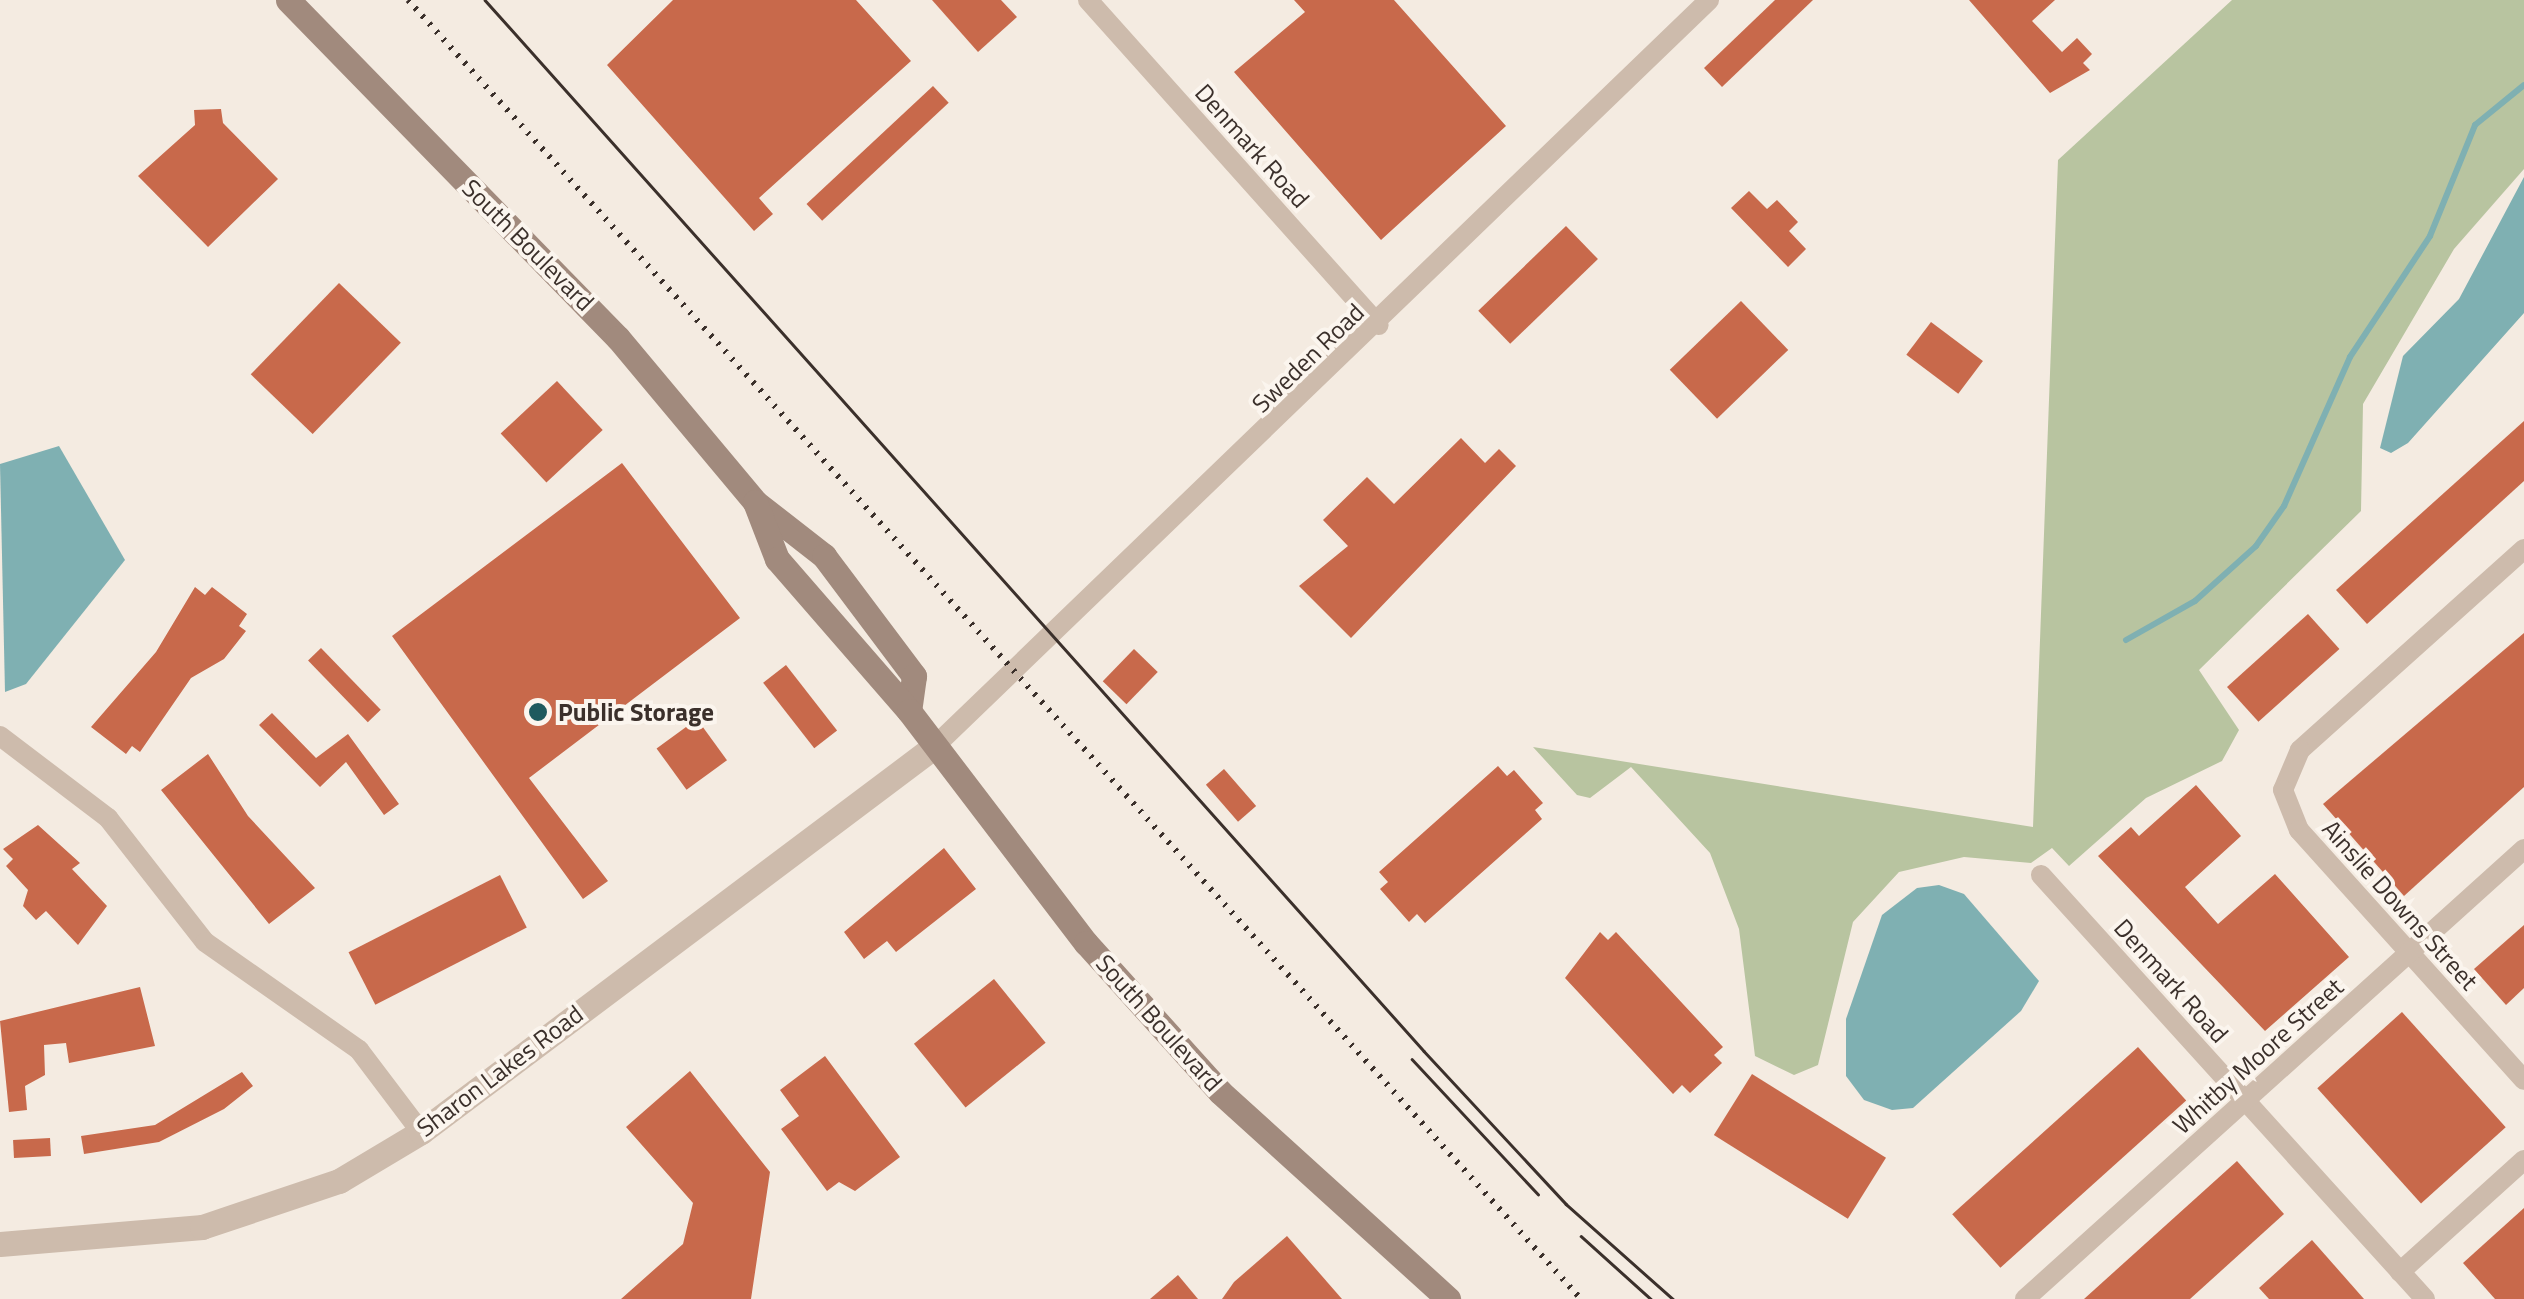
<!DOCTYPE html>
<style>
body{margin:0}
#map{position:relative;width:2524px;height:1299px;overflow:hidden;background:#f4ebe1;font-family:"Titillium Web",sans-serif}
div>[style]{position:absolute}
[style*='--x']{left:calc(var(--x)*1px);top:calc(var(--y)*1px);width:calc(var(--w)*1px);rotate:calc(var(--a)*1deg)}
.green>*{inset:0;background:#b8c4a0}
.water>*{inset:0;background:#7fb0b2}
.stream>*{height:6px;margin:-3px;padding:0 3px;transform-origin:3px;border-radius:3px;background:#7fb0b2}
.building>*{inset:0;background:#c8694b;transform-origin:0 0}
.minor>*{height:20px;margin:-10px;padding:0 10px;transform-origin:10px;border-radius:10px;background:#cdbbac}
.tertiary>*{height:25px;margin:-12.5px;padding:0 12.5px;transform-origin:12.5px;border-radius:12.5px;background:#cdbbac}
.secondary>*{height:25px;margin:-12.5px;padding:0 12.5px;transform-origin:12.5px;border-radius:12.5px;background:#a18a7d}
.tram>*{height:2.5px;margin:-1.25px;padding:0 1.25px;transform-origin:1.25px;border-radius:1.25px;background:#3b302b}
.rail>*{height:6px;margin-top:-3px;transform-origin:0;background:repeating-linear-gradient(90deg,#3b302b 0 2.5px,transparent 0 10.5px)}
.dots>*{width:28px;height:28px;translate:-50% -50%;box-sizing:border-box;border:5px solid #fbf5ee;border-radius:50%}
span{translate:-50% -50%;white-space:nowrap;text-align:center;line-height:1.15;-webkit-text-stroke:8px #fbf5ee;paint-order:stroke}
.street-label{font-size:25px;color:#3b302b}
.poi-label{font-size:25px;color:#3b302b;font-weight:700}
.left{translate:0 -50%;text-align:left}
</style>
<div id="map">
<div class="green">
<i style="clip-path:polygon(2232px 0,2524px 0,2524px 169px,2454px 249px,2363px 404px,2361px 511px,2199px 670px,2239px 730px,2222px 761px,2146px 798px,2069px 866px,2052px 848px,2031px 863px,1964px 857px,1899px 872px,1853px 922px,1818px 1065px,1794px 1075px,1755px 1056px,1739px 929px,1710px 853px,1631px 767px,1590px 798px,1577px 795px,1533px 747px,2033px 827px,2058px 160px)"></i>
</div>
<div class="water">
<i style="clip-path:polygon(2524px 177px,2524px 313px,2408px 443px,2391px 453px,2380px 448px,2403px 356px,2459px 299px)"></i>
<i style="clip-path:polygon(59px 446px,125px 560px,26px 684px,5px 692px,0 464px)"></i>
<i style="clip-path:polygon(1939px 885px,1964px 894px,2039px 981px,2021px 1011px,1913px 1108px,1892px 1110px,1864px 1100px,1846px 1076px,1846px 1019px,1882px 915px,1917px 888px)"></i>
</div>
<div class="stream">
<i style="--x:2126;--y:640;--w:79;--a:-29.5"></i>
<i style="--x:2195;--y:601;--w:82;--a:-42"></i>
<i style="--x:2256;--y:546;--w:49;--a:-55"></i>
<i style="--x:2284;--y:506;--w:163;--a:-66.1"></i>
<i style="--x:2350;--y:357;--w:145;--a:-56.5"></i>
<i style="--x:2430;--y:236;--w:120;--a:-67.9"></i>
<i style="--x:2475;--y:125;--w:63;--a:-39.2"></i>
</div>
<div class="building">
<i style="clip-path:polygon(673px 0,856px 0,911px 61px,759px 198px,773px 214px,754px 231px,607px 65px)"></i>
<i style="clip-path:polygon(932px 0,1001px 0,1017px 17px,978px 52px)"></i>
<i style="clip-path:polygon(1294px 0,1394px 0,1506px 126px,1381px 240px,1234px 72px,1305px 12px)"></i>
<i style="clip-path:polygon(1775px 0,1813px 0,1722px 87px,1704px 68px)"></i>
<i style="clip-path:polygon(1969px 0,2055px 0,2032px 21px,2062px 52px,2077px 38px,2092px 54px,2083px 63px,2090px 70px,2050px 93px)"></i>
<i style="left:933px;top:86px;width:23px;height:173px;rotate:47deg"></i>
<i style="clip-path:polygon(221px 109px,223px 123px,278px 179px,208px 247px,138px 176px,195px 125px,194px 110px)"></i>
<i style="clip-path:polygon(1749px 191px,1767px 209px,1777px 200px,1798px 222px,1789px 231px,1806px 249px,1788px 267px,1731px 208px)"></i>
<i style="left:1566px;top:226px;width:46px;height:122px;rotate:46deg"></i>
<i style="left:339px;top:283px;width:86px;height:127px;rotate:44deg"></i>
<i style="left:1741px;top:301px;width:68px;height:99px;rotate:46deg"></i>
<i style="left:1931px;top:322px;width:65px;height:41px;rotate:37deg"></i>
<i style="left:557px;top:381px;width:67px;height:77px;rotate:47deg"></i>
<i style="clip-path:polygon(2524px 421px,2524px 481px,2367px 624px,2336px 590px)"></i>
<i style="clip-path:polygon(1461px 438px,1485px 463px,1499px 449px,1516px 466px,1351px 638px,1299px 586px,1348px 546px,1323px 520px,1367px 477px,1394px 504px)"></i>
<i style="clip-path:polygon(622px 463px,740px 618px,529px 778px,608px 881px,583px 899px,392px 636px)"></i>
<i style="clip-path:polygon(195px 587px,205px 595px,212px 587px,247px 614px,239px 626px,246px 631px,224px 659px,191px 678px,140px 752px,132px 746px,126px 754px,91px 727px,156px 652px)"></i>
<i style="left:2308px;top:614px;width:47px;height:109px;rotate:48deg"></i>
<i style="clip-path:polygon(2524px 633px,2524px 787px,2404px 896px,2323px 804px)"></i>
<i style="left:321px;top:648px;width:86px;height:18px;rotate:46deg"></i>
<i style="left:1134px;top:649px;width:33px;height:45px;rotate:44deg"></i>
<i style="left:786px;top:665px;width:83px;height:29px;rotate:52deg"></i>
<i style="clip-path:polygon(272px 713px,316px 758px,348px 734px,399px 804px,384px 815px,346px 762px,320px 787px,259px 725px)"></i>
<i style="left:697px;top:719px;width:51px;height:50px;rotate:54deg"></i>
<i style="clip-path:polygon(208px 754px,248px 816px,315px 888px,269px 924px,161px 790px)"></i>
<i style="clip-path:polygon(1498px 766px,1507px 776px,1514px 770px,1543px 803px,1535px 810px,1542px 819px,1425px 923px,1417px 914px,1409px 922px,1380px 889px,1388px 882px,1379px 872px)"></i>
<i style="left:1224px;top:769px;width:49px;height:24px;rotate:49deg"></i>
<i style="clip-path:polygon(2196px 785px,2241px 836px,2185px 887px,2218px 924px,2275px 874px,2349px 957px,2265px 1031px,2098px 856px,2131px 827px,2139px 836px)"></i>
<i style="clip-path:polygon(38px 825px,80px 863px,72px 869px,107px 906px,78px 945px,46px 911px,36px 920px,23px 906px,28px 890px,6px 866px,13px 859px,3px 849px)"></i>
<i style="clip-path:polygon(944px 848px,976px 889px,896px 952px,887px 941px,864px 959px,844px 932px)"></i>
<i style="left:500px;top:875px;width:59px;height:170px;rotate:63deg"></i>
<i style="clip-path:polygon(2524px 925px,2524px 988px,2506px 1005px,2474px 969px)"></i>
<i style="clip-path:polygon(1600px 932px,1608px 940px,1616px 932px,1723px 1047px,1714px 1055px,1722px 1063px,1690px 1093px,1682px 1085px,1673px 1094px,1565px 978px)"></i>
<i style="left:994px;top:979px;width:82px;height:103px;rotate:51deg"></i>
<i style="clip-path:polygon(140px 987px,155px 1046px,69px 1063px,66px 1043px,44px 1045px,45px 1075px,25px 1086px,27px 1110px,9px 1112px,0 1021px)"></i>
<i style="left:2402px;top:1012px;width:155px;height:114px;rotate:48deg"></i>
<i style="left:2138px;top:1047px;width:72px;height:250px;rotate:48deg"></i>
<i style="clip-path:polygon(825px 1056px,900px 1157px,855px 1191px,839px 1182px,827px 1191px,781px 1129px,799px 1116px,780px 1090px)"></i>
<i style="clip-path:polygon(690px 1071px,770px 1172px,751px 1299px,621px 1299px,683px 1244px,693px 1203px,626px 1127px)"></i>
<i style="clip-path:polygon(242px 1072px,253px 1086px,224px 1109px,159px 1142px,84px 1154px,81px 1136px,155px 1125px)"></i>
<i style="left:1752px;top:1074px;width:158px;height:72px;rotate:32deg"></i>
<i style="left:50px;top:1138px;width:18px;height:37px;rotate:87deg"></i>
<i style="clip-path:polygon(2237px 1161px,2284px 1214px,2190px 1299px,2084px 1299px)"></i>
<i style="clip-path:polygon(2524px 1208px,2524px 1299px,2495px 1299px,2463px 1263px)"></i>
<i style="clip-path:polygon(1287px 1236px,1342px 1299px,1222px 1299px,1234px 1282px)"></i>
<i style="clip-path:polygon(2312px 1240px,2364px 1299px,2269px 1299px,2259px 1288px)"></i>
<i style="clip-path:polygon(1178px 1275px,1198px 1299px,1150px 1299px)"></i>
</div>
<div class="minor">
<i style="--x:1088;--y:0;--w:436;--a:48.2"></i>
<i style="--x:2524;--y:549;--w:301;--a:138.1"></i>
<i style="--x:2300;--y:750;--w:43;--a:113"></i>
<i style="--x:2283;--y:790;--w:43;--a:68.2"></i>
<i style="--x:2299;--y:830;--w:336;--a:48"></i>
<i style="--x:0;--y:736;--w:136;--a:37.2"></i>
<i style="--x:108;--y:818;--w:157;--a:52"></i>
<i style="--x:205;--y:942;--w:188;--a:35"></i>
<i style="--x:359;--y:1050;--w:103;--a:52.9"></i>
<i style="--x:935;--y:746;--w:1075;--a:-43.94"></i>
<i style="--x:2041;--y:875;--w:572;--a:47.83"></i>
<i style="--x:2400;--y:1272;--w:167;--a:-42.1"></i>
<i style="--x:2025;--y:1299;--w:672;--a:-42.04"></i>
</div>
<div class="tertiary">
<i style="--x:0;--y:1244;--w:203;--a:-4.8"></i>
<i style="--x:202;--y:1227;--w:145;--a:-18.6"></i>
<i style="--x:339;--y:1181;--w:96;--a:-30.9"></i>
<i style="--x:421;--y:1132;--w:643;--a:-36.91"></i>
</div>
<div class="secondary">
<i style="--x:288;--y:0;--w:472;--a:45.7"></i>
<i style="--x:618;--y:338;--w:214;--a:50.1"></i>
<i style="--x:755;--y:502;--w:88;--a:38"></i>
<i style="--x:824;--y:556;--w:150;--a:53.1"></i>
<i style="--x:914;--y:676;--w:35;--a:98"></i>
<i style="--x:755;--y:502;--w:61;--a:68.9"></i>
<i style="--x:777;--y:559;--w:201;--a:49"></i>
<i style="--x:909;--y:711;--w:292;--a:52.7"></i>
<i style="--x:1086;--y:943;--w:200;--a:48"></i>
<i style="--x:1220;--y:1092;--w:308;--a:42.2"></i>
</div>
<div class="tram">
<i style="--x:485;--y:0;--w:1409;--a:48.22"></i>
<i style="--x:1424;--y:1051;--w:209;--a:47.1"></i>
<i style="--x:1566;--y:1204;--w:143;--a:41.6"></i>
<i style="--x:1412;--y:1059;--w:185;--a:47"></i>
<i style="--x:1581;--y:1236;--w:94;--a:42"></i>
</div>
<div class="rail">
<i style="--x:408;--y:0;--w:1750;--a:47.92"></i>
</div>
<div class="dots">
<i style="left:538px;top:712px;background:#1f5a5e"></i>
</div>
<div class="street-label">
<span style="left:1252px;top:146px;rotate:48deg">Denmark Road</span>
<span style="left:528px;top:245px;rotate:45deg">South Boulevard</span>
<span style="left:1308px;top:358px;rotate:-44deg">Sweden Road</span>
<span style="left:2400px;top:905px;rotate:48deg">Ainslie Downs Street</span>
<span style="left:2171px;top:981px;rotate:48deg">Denmark Road</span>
<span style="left:1159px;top:1023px;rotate:48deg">South Boulevard</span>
<span style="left:2258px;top:1056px;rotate:-42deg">Whitby Moore Street</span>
<span style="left:500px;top:1071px;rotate:-37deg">Sharon Lakes Road</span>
</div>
<div class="poi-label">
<span class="left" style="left:558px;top:712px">Public Storage</span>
</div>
</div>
